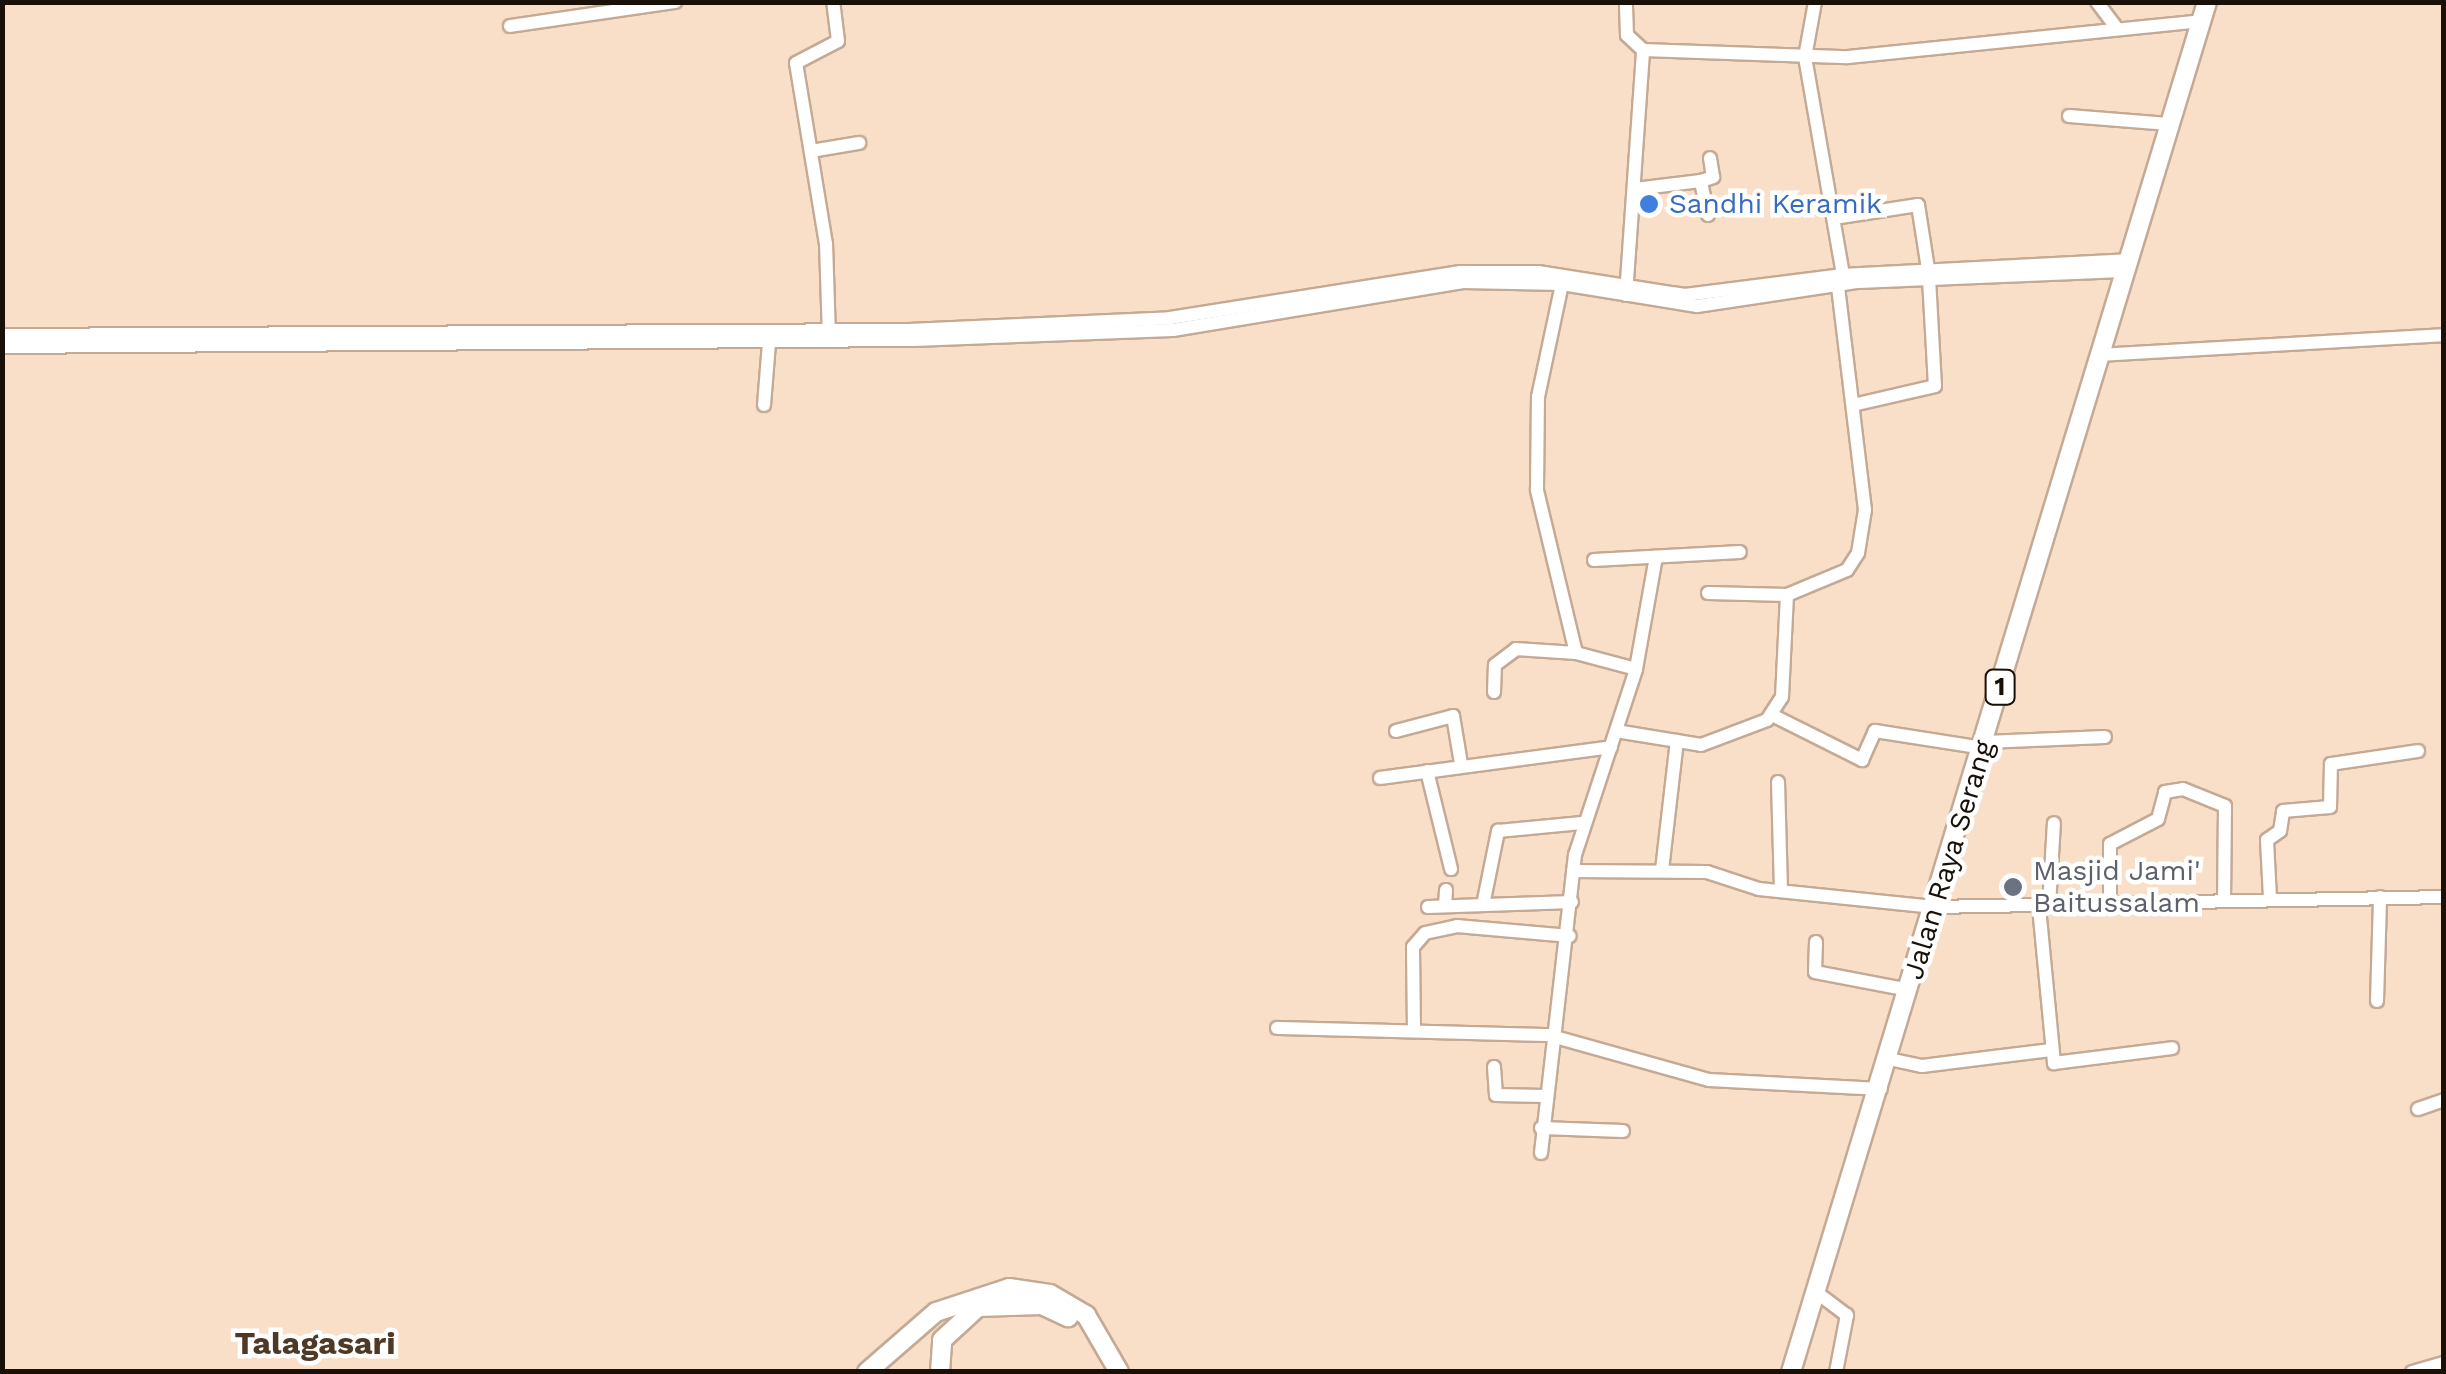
<!DOCTYPE html>
<style>
body{margin:0}
#map{position:relative;width:2446px;height:1374px;overflow:hidden;background:#f9dec8;font-family:"Work Sans",sans-serif}
div>[style]{position:absolute}
[style*='--x']{left:calc(var(--x)*1px);top:calc(var(--y)*1px);width:calc(var(--w)*1px);rotate:calc(var(--a)*1deg)}
.roads{filter:drop-shadow(2px 0 #c4aa95) drop-shadow(-2px 0 #c4aa95) drop-shadow(0 2px #c4aa95) drop-shadow(0 -2px #c4aa95)}
.minor>*{height:12px;margin:-6px;padding:0 6px;transform-origin:6px;border-radius:6px;background:#fff}
.highway>*{height:18px;margin:-9px;padding:0 9px;transform-origin:9px;border-radius:9px;background:#fff}
.dots>*{width:28px;height:28px;translate:-50% -50%;box-sizing:border-box;border:5px solid #fff;border-radius:50%}
span{translate:-50% -50%;white-space:nowrap;text-align:center;line-height:1.15;-webkit-text-stroke:9px #fff;paint-order:stroke}
.shield-label span{padding:2px 8px;background:#fff;border:2px solid;border-radius:8px;-webkit-text-stroke-width:0}
.shield-label{font-size:25px;color:#191008;font-weight:700}
.shop-label{font-size:28px;color:#366cbe}
.left{translate:0 -50%;text-align:left}
.street-label{font-size:28px;color:#191008}
.worship-label{font-size:28px;color:#5b616d}
.quarter-label{font-size:32px;color:#4e3826;font-weight:700}
.frame{position:absolute;inset:0;border:5px solid #191008;pointer-events:none}
</style>
<div id="map">
<div class="roads">
<div class="minor">
<i style="--x:1815;--y:2;--w:56;--a:100.3"></i>
<i style="--x:1805;--y:57;--w:221;--a:80.1"></i>
<i style="--x:2097;--y:2;--w:34;--a:53"></i>
<i style="--x:510;--y:26;--w:167;--a:-8.3"></i>
<i style="--x:1643;--y:50;--w:205;--a:2"></i>
<i style="--x:1848;--y:57;--w:355;--a:-5.8"></i>
<i style="--x:2069;--y:116;--w:100;--a:4.6"></i>
<i style="--x:811;--y:151;--w:49;--a:-9.5"></i>
<i style="--x:1635;--y:189;--w:66;--a:-6.9"></i>
<i style="--x:1708;--y:215;--w:35;--a:-102"></i>
<i style="--x:1701;--y:181;--w:13;--a:-18"></i>
<i style="--x:1713;--y:177;--w:19;--a:-99"></i>
<i style="--x:1834;--y:218;--w:85;--a:-8.8"></i>
<i style="--x:1918;--y:205;--w:65;--a:81.1"></i>
<i style="--x:1626;--y:295;--w:246;--a:-86"></i>
<i style="--x:1643;--y:50;--w:22;--a:-137"></i>
<i style="--x:1627;--y:35;--w:33;--a:-92"></i>
<i style="--x:2;--y:335;--w:907;--a:-0.32"></i>
<i style="--x:909;--y:330;--w:261;--a:-2.6"></i>
<i style="--x:1170;--y:318;--w:294;--a:-9"></i>
<i style="--x:1460;--y:272;--w:78;--a:0"></i>
<i style="--x:1538;--y:272;--w:149;--a:8.9"></i>
<i style="--x:1685;--y:295;--w:159;--a:-7.2"></i>
<i style="--x:1843;--y:275;--w:283;--a:-3"></i>
<i style="--x:829;--y:338;--w:94;--a:-91.8"></i>
<i style="--x:826;--y:244;--w:183;--a:-99.4"></i>
<i style="--x:796;--y:63;--w:47;--a:-27.6"></i>
<i style="--x:838;--y:41;--w:39;--a:-97"></i>
<i style="--x:2;--y:347;--w:911;--a:-0.44"></i>
<i style="--x:913;--y:340;--w:260;--a:-2.2"></i>
<i style="--x:1173;--y:330;--w:294;--a:-9.4"></i>
<i style="--x:1463;--y:282;--w:99;--a:1.2"></i>
<i style="--x:1562;--y:284;--w:137;--a:9.3"></i>
<i style="--x:1697;--y:306;--w:163;--a:-8.5"></i>
<i style="--x:1858;--y:282;--w:265;--a:-2.4"></i>
<i style="--x:2100;--y:355;--w:345;--a:-3.3"></i>
<i style="--x:764;--y:405;--w:62;--a:-85.4"></i>
<i style="--x:1853;--y:405;--w:84;--a:-13"></i>
<i style="--x:1935;--y:386;--w:107;--a:-93.2"></i>
<i style="--x:1594;--y:560;--w:146;--a:-3.1"></i>
<i style="--x:1708;--y:593;--w:79;--a:1.5"></i>
<i style="--x:1787;--y:595;--w:65;--a:-22.6"></i>
<i style="--x:1847;--y:570;--w:20;--a:-57"></i>
<i style="--x:1858;--y:553;--w:44;--a:-80.8"></i>
<i style="--x:1865;--y:510;--w:234;--a:-96.9"></i>
<i style="--x:1636;--y:669;--w:114;--a:-79.9"></i>
<i style="--x:1494;--y:692;--w:27;--a:-88"></i>
<i style="--x:1495;--y:665;--w:26;--a:-37"></i>
<i style="--x:1516;--y:649;--w:60;--a:3.8"></i>
<i style="--x:1772;--y:715;--w:101;--a:26.6"></i>
<i style="--x:1862;--y:760;--w:32;--a:-66"></i>
<i style="--x:1875;--y:731;--w:109;--a:8.9"></i>
<i style="--x:1396;--y:731;--w:59;--a:-14.7"></i>
<i style="--x:1453;--y:716;--w:49;--a:80.5"></i>
<i style="--x:1622;--y:732;--w:80;--a:9.3"></i>
<i style="--x:1701;--y:745;--w:71;--a:-20.7"></i>
<i style="--x:1767;--y:720;--w:27;--a:-57"></i>
<i style="--x:1782;--y:697;--w:102;--a:-87.2"></i>
<i style="--x:1985;--y:742;--w:120;--a:-2.4"></i>
<i style="--x:1427;--y:771;--w:101;--a:76.2"></i>
<i style="--x:1380;--y:778;--w:233;--a:-7.6"></i>
<i style="--x:1778;--y:782;--w:109;--a:88.4"></i>
<i style="--x:1662;--y:870;--w:130;--a:-83.4"></i>
<i style="--x:1573;--y:871;--w:134;--a:0.4"></i>
<i style="--x:1707;--y:872;--w:55;--a:18.1"></i>
<i style="--x:1759;--y:889;--w:176;--a:5.9"></i>
<i style="--x:1934;--y:907;--w:510;--a:-1.12"></i>
<i style="--x:2270;--y:898;--w:58;--a:-93"></i>
<i style="--x:2267;--y:840;--w:16;--a:-35"></i>
<i style="--x:2280;--y:831;--w:20;--a:-81"></i>
<i style="--x:2283;--y:811;--w:47;--a:-4.9"></i>
<i style="--x:2330;--y:807;--w:43;--a:-88.7"></i>
<i style="--x:2331;--y:764;--w:88;--a:-8.5"></i>
<i style="--x:1445;--y:905;--w:15;--a:-86"></i>
<i style="--x:1483;--y:905;--w:76;--a:-78.5"></i>
<i style="--x:1498;--y:831;--w:84;--a:-5.4"></i>
<i style="--x:2110;--y:905;--w:61;--a:-90"></i>
<i style="--x:2110;--y:844;--w:54;--a:-27.5"></i>
<i style="--x:2158;--y:819;--w:28;--a:-75"></i>
<i style="--x:2165;--y:792;--w:18;--a:-9"></i>
<i style="--x:2183;--y:789;--w:45;--a:22"></i>
<i style="--x:2225;--y:806;--w:95;--a:90.6"></i>
<i style="--x:2049;--y:906;--w:83;--a:-86.6"></i>
<i style="--x:1428;--y:907;--w:144;--a:-2"></i>
<i style="--x:2039;--y:907;--w:157;--a:84.5"></i>
<i style="--x:2054;--y:1063;--w:119;--a:-7.2"></i>
<i style="--x:1816;--y:942;--w:30;--a:92"></i>
<i style="--x:1815;--y:972;--w:96;--a:10.8"></i>
<i style="--x:2377;--y:1001;--w:104;--a:-88.3"></i>
<i style="--x:1277;--y:1028;--w:271;--a:1.5"></i>
<i style="--x:1548;--y:1035;--w:167;--a:15.6"></i>
<i style="--x:1709;--y:1080;--w:172;--a:3"></i>
<i style="--x:1414;--y:1031;--w:84;--a:-90.7"></i>
<i style="--x:1413;--y:947;--w:18;--a:-49"></i>
<i style="--x:1425;--y:933;--w:33;--a:-12"></i>
<i style="--x:1457;--y:926;--w:113;--a:5.1"></i>
<i style="--x:1889;--y:1059;--w:34;--a:12"></i>
<i style="--x:1922;--y:1066;--w:130;--a:-7.1"></i>
<i style="--x:1494;--y:1067;--w:28;--a:86"></i>
<i style="--x:1496;--y:1095;--w:48;--a:1.2"></i>
<i style="--x:2418;--y:1109;--w:28;--a:-19"></i>
<i style="--x:1541;--y:1128;--w:82;--a:2.1"></i>
<i style="--x:1541;--y:1153;--w:300;--a:-83.5"></i>
<i style="--x:1575;--y:855;--w:196;--a:-71.8"></i>
<i style="--x:1636;--y:669;--w:62;--a:-165.1"></i>
<i style="--x:1576;--y:653;--w:168;--a:-103.5"></i>
<i style="--x:1537;--y:490;--w:93;--a:-89.4"></i>
<i style="--x:1538;--y:397;--w:116;--a:-78"></i>
<i style="--x:1816;--y:1292;--w:39;--a:37"></i>
<i style="--x:1847;--y:1315;--w:58;--a:100.9"></i>
<i style="--x:2412;--y:1372;--w:33;--a:-16"></i>
</div>
<div class="highway">
<i style="--x:867;--y:1372;--w:91;--a:-41"></i>
<i style="--x:936;--y:1312;--w:77;--a:-18.2"></i>
<i style="--x:1009;--y:1288;--w:41;--a:8.3"></i>
<i style="--x:1050;--y:1294;--w:42;--a:30.3"></i>
<i style="--x:1086;--y:1315;--w:66;--a:59.9"></i>
<i style="--x:940;--y:1372;--w:32;--a:-86"></i>
<i style="--x:942;--y:1340;--w:49;--a:-42.5"></i>
<i style="--x:978;--y:1307;--w:64;--a:-1.8"></i>
<i style="--x:1042;--y:1305;--w:29;--a:25"></i>
<i style="--x:1791;--y:1372;--w:1432;--a:-73.11"></i>
</div>
</div>
<div class="dots">
<i style="left:1649px;top:204px;background:#3f7fe0"></i>
<i style="left:2013px;top:887px;background:#6b7280"></i>
</div>
<div class="shield-label">
<span style="left:2000px;top:687px">1</span>
</div>
<div class="shop-label">
<span class="left" style="left:1669px;top:204px">Sandhi Keramik</span>
</div>
<div class="street-label">
<span style="left:1949px;top:860px;rotate:-73deg">Jalan Raya Serang</span>
</div>
<div class="worship-label">
<span class="left" style="left:2033px;top:887px">Masjid Jami'<br>Baitussalam</span>
</div>
<div class="quarter-label">
<span style="left:315px;top:1343px">Talagasari</span>
</div>
<div class="frame"></div>
</div>
